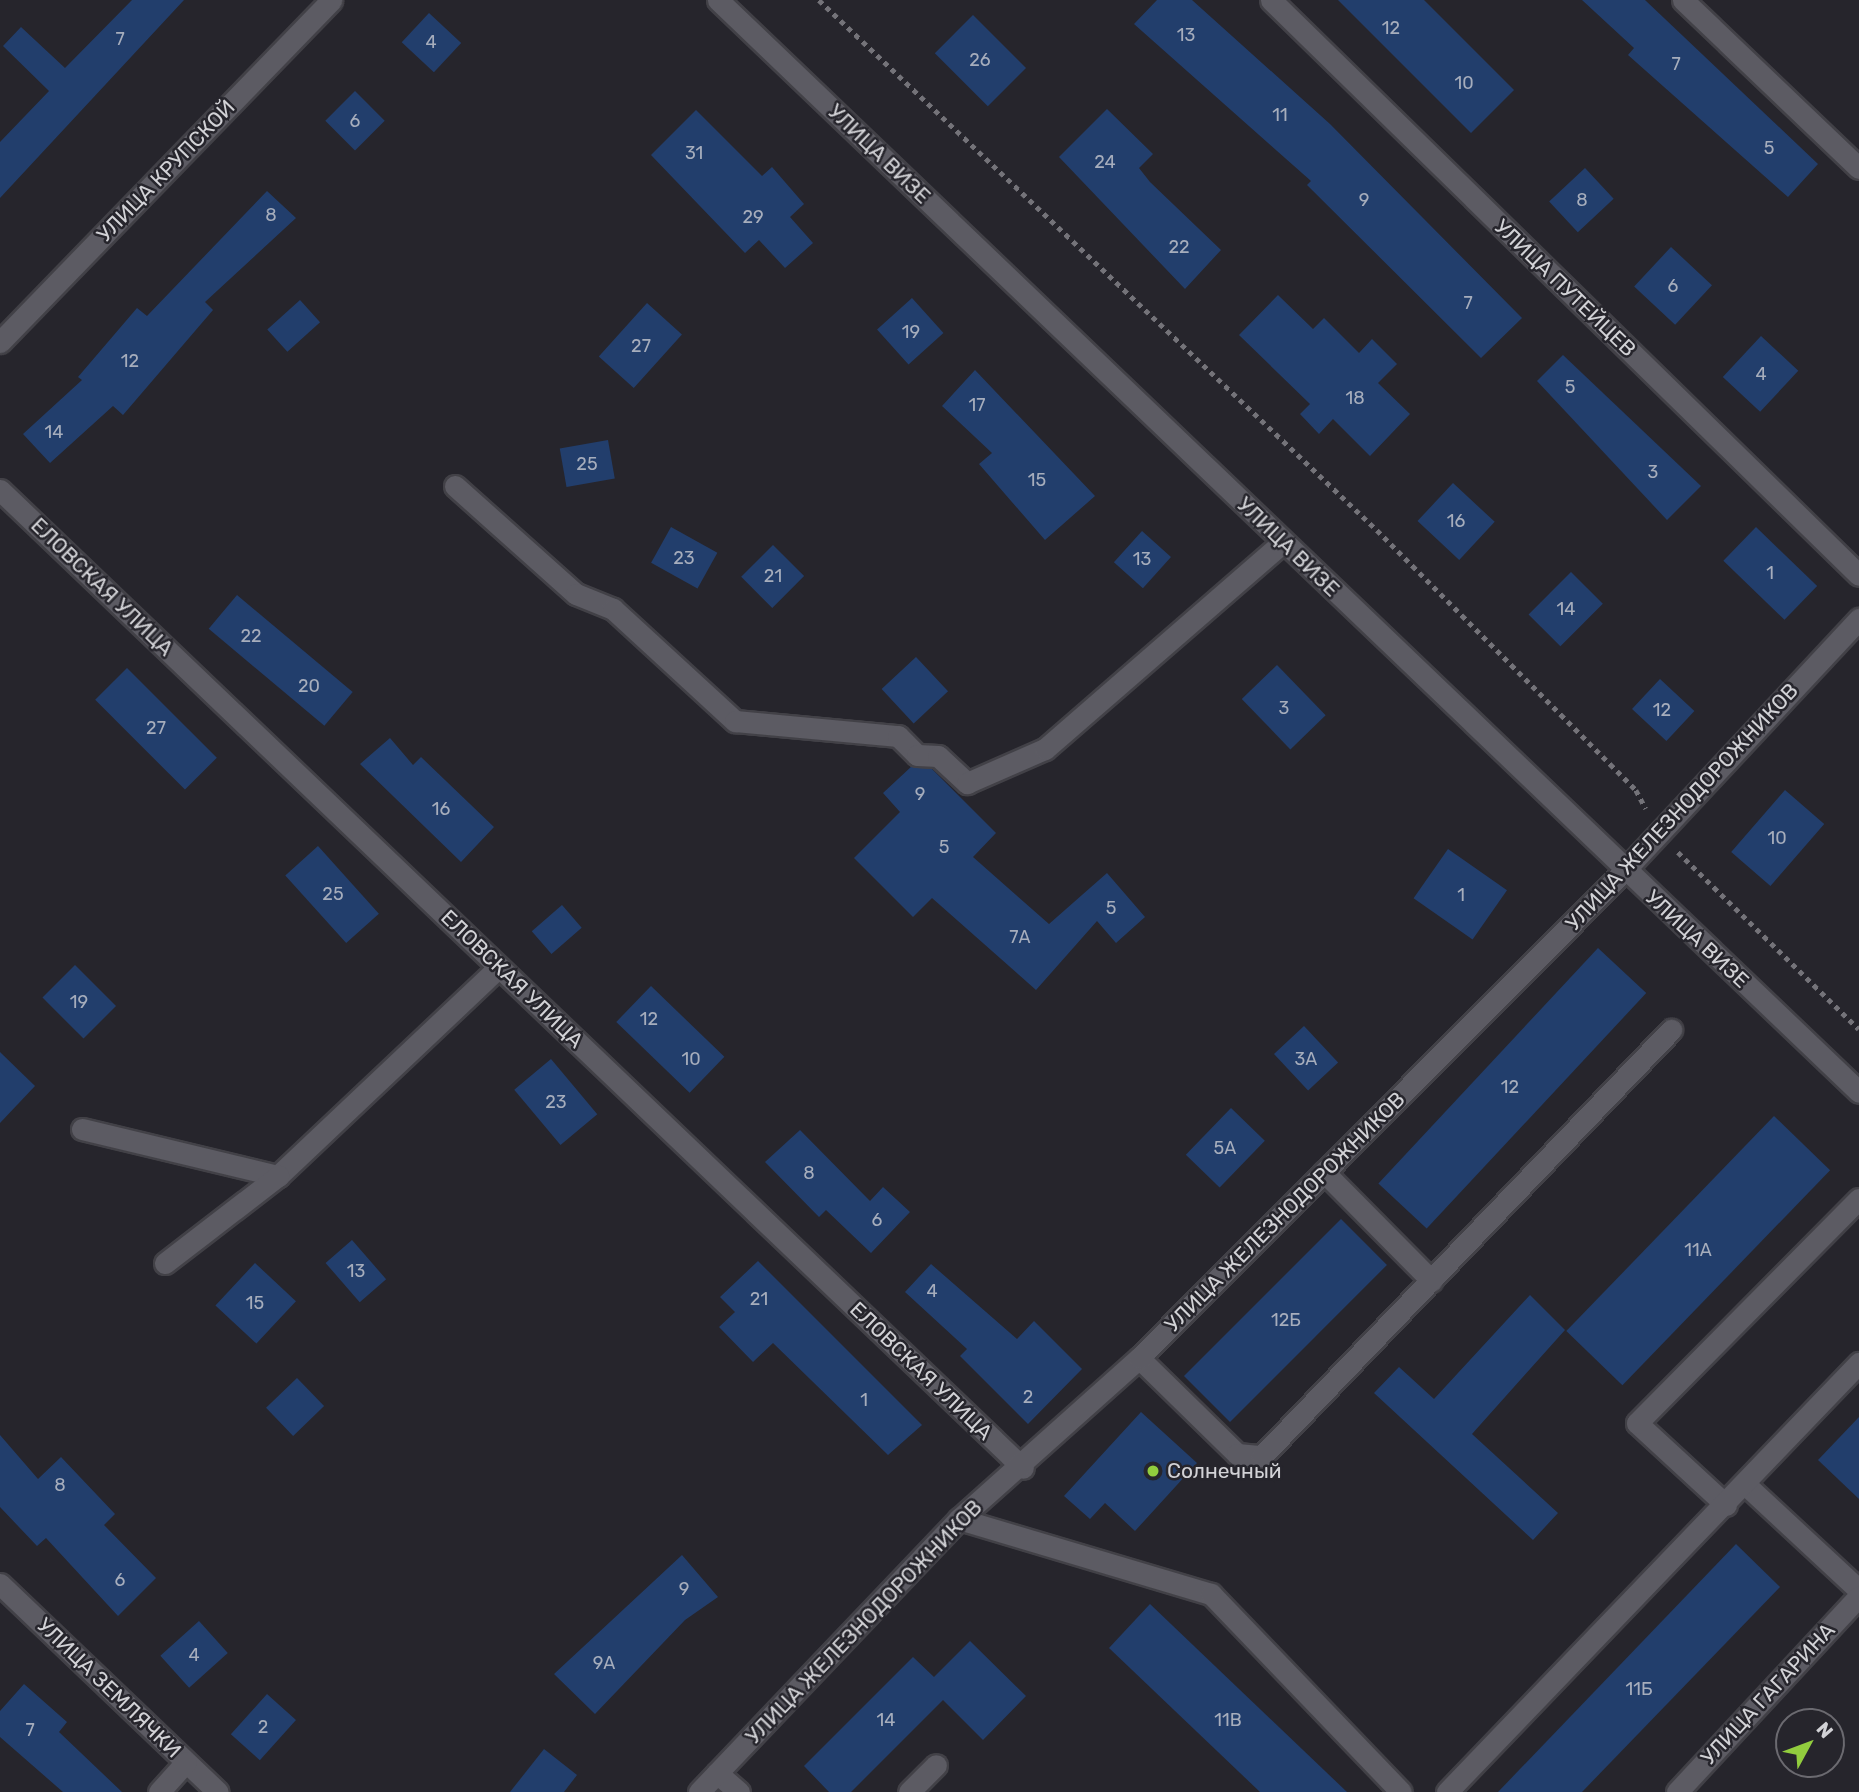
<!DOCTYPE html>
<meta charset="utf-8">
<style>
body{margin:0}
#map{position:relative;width:1859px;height:1792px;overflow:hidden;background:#26252c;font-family:Rubik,sans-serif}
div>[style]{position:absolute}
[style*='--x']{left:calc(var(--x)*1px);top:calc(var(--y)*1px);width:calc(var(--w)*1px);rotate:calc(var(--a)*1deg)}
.building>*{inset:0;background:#223e6c;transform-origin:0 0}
.path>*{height:4.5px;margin-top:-2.25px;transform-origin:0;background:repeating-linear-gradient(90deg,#747379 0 5px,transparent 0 10px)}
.roads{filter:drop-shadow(2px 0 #424147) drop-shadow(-2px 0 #424147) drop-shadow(0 2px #424147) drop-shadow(0 -2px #424147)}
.minor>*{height:21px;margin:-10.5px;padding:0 10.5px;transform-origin:10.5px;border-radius:10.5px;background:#5c5b63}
.dots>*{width:19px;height:19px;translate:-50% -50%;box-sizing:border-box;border:4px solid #26252c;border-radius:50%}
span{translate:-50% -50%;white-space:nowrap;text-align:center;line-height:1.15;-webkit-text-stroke:5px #26252c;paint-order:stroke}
.number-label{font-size:18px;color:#a6adbc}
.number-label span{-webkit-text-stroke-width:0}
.street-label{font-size:21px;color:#d2d2d6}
.poi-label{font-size:21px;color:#d2d2d6}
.left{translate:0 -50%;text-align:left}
.north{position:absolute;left:1775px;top:1708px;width:70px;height:70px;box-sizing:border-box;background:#26252c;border:2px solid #6b6a70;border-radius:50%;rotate:49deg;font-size:19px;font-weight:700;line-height:28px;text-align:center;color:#d2d2d6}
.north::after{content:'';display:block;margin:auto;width:24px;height:32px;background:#92cd3e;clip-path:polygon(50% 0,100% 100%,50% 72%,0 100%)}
</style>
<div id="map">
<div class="building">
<i style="clip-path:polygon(132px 0,184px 0,0 198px,0 142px,49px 91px,3px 46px,21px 27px,65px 68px)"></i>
<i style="clip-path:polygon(1157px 0,1192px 0,1330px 124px,1522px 318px,1481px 358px,1307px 185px,1311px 181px,1134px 24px)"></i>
<i style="clip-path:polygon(1338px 0,1424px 0,1514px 90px,1471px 133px)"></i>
<i style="clip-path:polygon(1582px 0,1645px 0,1818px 164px,1788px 197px,1628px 55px,1634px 48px)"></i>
<i style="left:429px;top:13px;width:44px;height:40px;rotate:43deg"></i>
<i style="left:973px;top:15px;width:75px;height:54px;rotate:45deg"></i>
<i style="left:355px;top:91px;width:42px;height:42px;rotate:45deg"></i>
<i style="clip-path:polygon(1107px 109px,1153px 154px,1139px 168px,1150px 182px,1221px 250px,1185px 289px,1059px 157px)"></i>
<i style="clip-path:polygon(696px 110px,762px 176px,772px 167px,804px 204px,790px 217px,813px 243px,785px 268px,759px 240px,745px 253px,651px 155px)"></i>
<i style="left:1585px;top:168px;width:42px;height:49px;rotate:47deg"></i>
<i style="clip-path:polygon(267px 191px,296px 218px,205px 302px,213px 310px,123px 415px,113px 406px,50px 463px,23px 434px,82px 380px,78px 377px,137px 308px,147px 316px)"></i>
<i style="left:1671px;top:247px;width:56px;height:54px;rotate:43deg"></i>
<i style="clip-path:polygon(1278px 295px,1313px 329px,1324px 318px,1359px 353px,1372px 339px,1397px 364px,1378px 383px,1410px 414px,1370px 456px,1333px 419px,1319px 434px,1300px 414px,1310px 404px,1239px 335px)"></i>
<i style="left:912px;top:298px;width:47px;height:47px;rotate:48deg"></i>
<i style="left:300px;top:300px;width:30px;height:44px;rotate:48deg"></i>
<i style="left:647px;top:303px;width:47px;height:72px;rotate:42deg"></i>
<i style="left:1761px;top:336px;width:51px;height:56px;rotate:43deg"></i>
<i style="clip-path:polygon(1563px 355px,1701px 486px,1667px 520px,1537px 381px)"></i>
<i style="clip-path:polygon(975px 370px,1095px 496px,1045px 540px,979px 464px,992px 453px,942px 406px)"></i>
<i style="left:608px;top:440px;width:39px;height:49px;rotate:80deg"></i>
<i style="left:1453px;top:483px;width:57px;height:52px;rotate:43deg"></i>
<i style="left:671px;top:527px;width:53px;height:41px;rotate:29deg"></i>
<i style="left:1756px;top:527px;width:85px;height:47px;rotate:44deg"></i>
<i style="left:1142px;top:531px;width:39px;height:42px;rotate:42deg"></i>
<i style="left:773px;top:545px;width:44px;height:45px;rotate:45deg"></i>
<i style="left:1571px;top:572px;width:45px;height:60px;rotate:45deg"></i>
<i style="left:237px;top:595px;width:151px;height:44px;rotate:40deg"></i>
<i style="left:916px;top:657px;width:47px;height:47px;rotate:47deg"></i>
<i style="left:1277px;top:665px;width:70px;height:49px;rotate:46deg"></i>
<i style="left:127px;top:668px;width:127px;height:45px;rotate:45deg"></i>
<i style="left:1660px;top:679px;width:47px;height:41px;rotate:43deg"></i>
<i style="clip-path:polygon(390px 738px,413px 765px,421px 757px,494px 827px,461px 862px,360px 764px)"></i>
<i style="clip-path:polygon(912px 766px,932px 769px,996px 833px,973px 857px,1049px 924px,1107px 873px,1145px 917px,1116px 943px,1097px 921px,1036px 990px,932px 898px,913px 917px,854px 858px,900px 812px,883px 793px)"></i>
<i style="left:1785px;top:790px;width:52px;height:82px;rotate:41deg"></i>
<i style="left:318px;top:846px;width:91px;height:44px;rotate:48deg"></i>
<i style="left:1448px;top:849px;width:72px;height:60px;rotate:35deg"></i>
<i style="left:562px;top:905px;width:30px;height:40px;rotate:49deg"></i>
<i style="left:1598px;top:948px;width:66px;height:322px;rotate:43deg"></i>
<i style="left:75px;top:965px;width:58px;height:46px;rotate:45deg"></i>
<i style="left:651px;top:986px;width:102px;height:50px;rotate:44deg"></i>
<i style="left:1304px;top:1026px;width:50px;height:41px;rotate:47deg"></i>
<i style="clip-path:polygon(0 1052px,35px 1086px,0 1123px)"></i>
<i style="left:551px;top:1059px;width:72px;height:48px;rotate:50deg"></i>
<i style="left:1231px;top:1108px;width:47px;height:65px;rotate:44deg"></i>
<i style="left:1774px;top:1116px;width:78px;height:299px;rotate:44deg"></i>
<i style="clip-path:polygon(800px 1130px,870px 1201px,883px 1187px,910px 1212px,871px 1253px,826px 1210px,819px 1217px,765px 1162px)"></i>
<i style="left:1341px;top:1219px;width:65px;height:222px;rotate:45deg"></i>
<i style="left:352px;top:1240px;width:52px;height:35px;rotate:49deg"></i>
<i style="clip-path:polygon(758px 1261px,922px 1425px,888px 1455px,773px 1343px,753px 1362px,719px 1327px,735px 1312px,720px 1297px)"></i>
<i style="left:255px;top:1263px;width:56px;height:58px;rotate:43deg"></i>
<i style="clip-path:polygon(931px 1264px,1017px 1339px,1034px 1321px,1082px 1369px,1028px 1424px,960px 1356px,967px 1349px,905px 1292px)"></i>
<i style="clip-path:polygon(1530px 1295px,1565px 1330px,1472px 1434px,1558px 1513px,1533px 1540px,1374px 1393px,1399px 1367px,1434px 1399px)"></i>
<i style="left:297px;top:1378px;width:39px;height:43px;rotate:46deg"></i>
<i style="clip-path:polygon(1141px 1412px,1197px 1463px,1135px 1531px,1105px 1503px,1090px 1519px,1064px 1496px)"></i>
<i style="clip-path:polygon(1859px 1417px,1859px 1499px,1818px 1460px)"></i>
<i style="clip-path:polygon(0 1435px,38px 1479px,61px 1457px,115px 1514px,104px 1525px,156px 1578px,118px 1616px,46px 1538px,37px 1546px,0 1507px)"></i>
<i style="clip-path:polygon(1736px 1544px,1780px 1587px,1582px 1792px,1498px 1792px)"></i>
<i style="clip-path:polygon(682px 1555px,718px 1597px,685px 1620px,595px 1714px,554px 1674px)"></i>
<i style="clip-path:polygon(1150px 1604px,1347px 1792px,1260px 1792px,1109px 1648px)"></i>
<i style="left:199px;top:1621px;width:43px;height:52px;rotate:48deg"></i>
<i style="clip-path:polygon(970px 1641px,1026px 1696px,983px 1740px,943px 1700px,851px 1792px,829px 1792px,804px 1766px,913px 1657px,934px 1677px)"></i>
<i style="clip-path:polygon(24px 1684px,67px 1722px,59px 1732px,122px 1792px,63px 1792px,0 1737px,0 1711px)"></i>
<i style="left:267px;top:1694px;width:39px;height:54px;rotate:42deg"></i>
<i style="clip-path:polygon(544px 1749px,577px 1775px,564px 1792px,510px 1792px)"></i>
</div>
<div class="path">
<i style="--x:819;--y:0;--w:770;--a:43.53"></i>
<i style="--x:1377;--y:530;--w:367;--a:45.1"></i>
<i style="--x:1636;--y:790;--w:21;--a:62"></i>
<i style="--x:1678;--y:852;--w:253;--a:44.4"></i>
</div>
<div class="roads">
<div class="minor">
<i style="--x:718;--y:0;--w:1579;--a:43.74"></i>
<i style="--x:1271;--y:0;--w:822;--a:44.36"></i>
<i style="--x:1683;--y:0;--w:243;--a:43.7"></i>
<i style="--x:0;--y:342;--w:476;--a:-45.9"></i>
<i style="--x:455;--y:486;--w:162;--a:41.8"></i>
<i style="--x:576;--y:594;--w:40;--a:22"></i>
<i style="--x:613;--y:609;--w:166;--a:42.6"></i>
<i style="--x:735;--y:721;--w:164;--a:5.3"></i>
<i style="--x:898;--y:736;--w:27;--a:45"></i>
<i style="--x:917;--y:755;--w:21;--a:3"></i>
<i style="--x:938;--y:756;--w:40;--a:43"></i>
<i style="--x:967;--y:783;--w:85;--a:-23.6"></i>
<i style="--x:1045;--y:749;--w:315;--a:-41"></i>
<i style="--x:0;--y:490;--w:1415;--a:43.71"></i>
<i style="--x:82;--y:1129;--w:202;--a:13.5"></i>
<i style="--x:278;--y:1176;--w:304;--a:-43.4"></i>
<i style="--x:1324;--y:1172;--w:153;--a:45.3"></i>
<i style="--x:165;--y:1263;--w:143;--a:-37.6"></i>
<i style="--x:1139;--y:1358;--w:137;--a:44.4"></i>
<i style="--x:1237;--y:1454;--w:25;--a:5"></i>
<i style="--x:1262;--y:1456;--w:591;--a:-46.17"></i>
<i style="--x:1746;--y:1485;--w:154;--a:42.9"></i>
<i style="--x:1726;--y:1505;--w:121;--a:-137.3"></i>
<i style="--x:1637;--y:1423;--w:315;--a:-45.3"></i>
<i style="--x:959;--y:1519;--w:263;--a:16.6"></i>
<i style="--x:1211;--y:1594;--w:274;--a:46.2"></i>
<i style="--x:0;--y:1584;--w:301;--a:43.7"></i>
<i style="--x:717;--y:1773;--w:29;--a:41"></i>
<i style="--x:159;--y:1792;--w:40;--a:-48"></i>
<i style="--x:699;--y:1792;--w:377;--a:-46.4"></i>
<i style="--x:959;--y:1519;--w:241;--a:-41.8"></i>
<i style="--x:1139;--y:1358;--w:687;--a:-45.12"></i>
<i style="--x:1624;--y:871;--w:345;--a:-47"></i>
<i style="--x:909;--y:1792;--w:38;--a:-45"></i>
<i style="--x:1447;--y:1792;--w:595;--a:-46.16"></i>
<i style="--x:1677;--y:1792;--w:267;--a:-47.1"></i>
</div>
</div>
<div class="dots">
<i style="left:1153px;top:1471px;background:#92cd3e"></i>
</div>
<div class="number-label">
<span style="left:1391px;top:28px">12</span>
<span style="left:1186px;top:35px">13</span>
<span style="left:120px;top:39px">7</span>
<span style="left:431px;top:42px">4</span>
<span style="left:980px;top:60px">26</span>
<span style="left:1676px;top:64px">7</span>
<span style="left:1464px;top:83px">10</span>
<span style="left:1280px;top:115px">11</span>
<span style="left:355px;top:121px">6</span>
<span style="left:1769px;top:148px">5</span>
<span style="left:694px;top:153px">31</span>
<span style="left:1105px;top:162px">24</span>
<span style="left:1364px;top:200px">9</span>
<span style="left:1582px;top:200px">8</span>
<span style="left:271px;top:215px">8</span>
<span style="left:753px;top:217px">29</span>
<span style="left:1179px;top:247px">22</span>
<span style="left:1673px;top:286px">6</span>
<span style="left:1468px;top:303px">7</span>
<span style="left:911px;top:332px">19</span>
<span style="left:641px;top:346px">27</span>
<span style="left:130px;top:361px">12</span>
<span style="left:1761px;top:374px">4</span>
<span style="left:1570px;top:387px">5</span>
<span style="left:1355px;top:398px">18</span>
<span style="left:977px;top:405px">17</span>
<span style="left:54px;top:432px">14</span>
<span style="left:587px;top:464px">25</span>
<span style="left:1653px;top:472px">3</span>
<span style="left:1037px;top:480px">15</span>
<span style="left:1456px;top:521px">16</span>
<span style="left:684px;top:558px">23</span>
<span style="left:1142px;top:559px">13</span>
<span style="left:1770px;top:573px">1</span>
<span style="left:773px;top:576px">21</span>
<span style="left:1566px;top:609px">14</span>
<span style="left:251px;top:636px">22</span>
<span style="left:309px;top:686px">20</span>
<span style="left:1284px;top:708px">3</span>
<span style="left:1662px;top:710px">12</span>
<span style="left:156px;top:728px">27</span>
<span style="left:920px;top:794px">9</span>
<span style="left:441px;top:809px">16</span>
<span style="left:1777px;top:838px">10</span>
<span style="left:944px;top:847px">5</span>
<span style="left:333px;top:894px">25</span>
<span style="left:1461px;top:895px">1</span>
<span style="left:1111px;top:908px">5</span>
<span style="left:1020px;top:937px">7А</span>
<span style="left:79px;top:1002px">19</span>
<span style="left:649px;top:1019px">12</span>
<span style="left:691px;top:1059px">10</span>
<span style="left:1306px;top:1059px">3А</span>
<span style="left:1510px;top:1087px">12</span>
<span style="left:556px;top:1102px">23</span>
<span style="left:1225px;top:1148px">5А</span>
<span style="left:809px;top:1173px">8</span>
<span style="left:877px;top:1220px">6</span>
<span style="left:1698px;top:1250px">11А</span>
<span style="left:356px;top:1271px">13</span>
<span style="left:932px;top:1291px">4</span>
<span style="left:759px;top:1299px">21</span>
<span style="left:255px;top:1303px">15</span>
<span style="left:1286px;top:1320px">12Б</span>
<span style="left:1028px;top:1397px">2</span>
<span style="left:864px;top:1400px">1</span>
<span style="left:60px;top:1485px">8</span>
<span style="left:120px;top:1580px">6</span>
<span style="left:684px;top:1589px">9</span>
<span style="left:194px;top:1655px">4</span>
<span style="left:604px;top:1663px">9А</span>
<span style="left:1639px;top:1689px">11Б</span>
<span style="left:886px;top:1720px">14</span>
<span style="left:1228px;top:1720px">11В</span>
<span style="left:263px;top:1727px">2</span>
<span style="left:30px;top:1730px">7</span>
</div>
<div class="street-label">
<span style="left:879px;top:154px;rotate:44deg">УЛИЦА ВИЗЕ</span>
<span style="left:166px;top:171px;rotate:-46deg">УЛИЦА КРУПСКОЙ</span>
<span style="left:1565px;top:288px;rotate:44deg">УЛИЦА ПУТЕЙЦЕВ</span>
<span style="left:1288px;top:547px;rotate:44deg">УЛИЦА ВИЗЕ</span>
<span style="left:102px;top:587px;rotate:44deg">ЕЛОВСКАЯ УЛИЦА</span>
<span style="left:1682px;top:807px;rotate:-47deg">УЛИЦА ЖЕЛЕЗНОДОРОЖНИКОВ</span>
<span style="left:1697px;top:939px;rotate:43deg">УЛИЦА ВИЗЕ</span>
<span style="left:512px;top:979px;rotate:44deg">ЕЛОВСКАЯ УЛИЦА</span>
<span style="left:1285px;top:1212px;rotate:-45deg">УЛИЦА ЖЕЛЕЗНОДОРОЖНИКОВ</span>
<span style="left:921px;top:1371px;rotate:44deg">ЕЛОВСКАЯ УЛИЦА</span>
<span style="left:864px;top:1622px;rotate:-46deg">УЛИЦА ЖЕЛЕЗНОДОРОЖНИКОВ</span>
<span style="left:109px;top:1688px;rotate:44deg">УЛИЦА ЗЕМЛЯЧКИ</span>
<span style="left:1768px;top:1694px;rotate:-47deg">УЛИЦА ГАГАРИНА</span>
</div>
<div class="poi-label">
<span class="left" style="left:1167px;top:1471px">Солнечный</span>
</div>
<div class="north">N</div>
</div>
